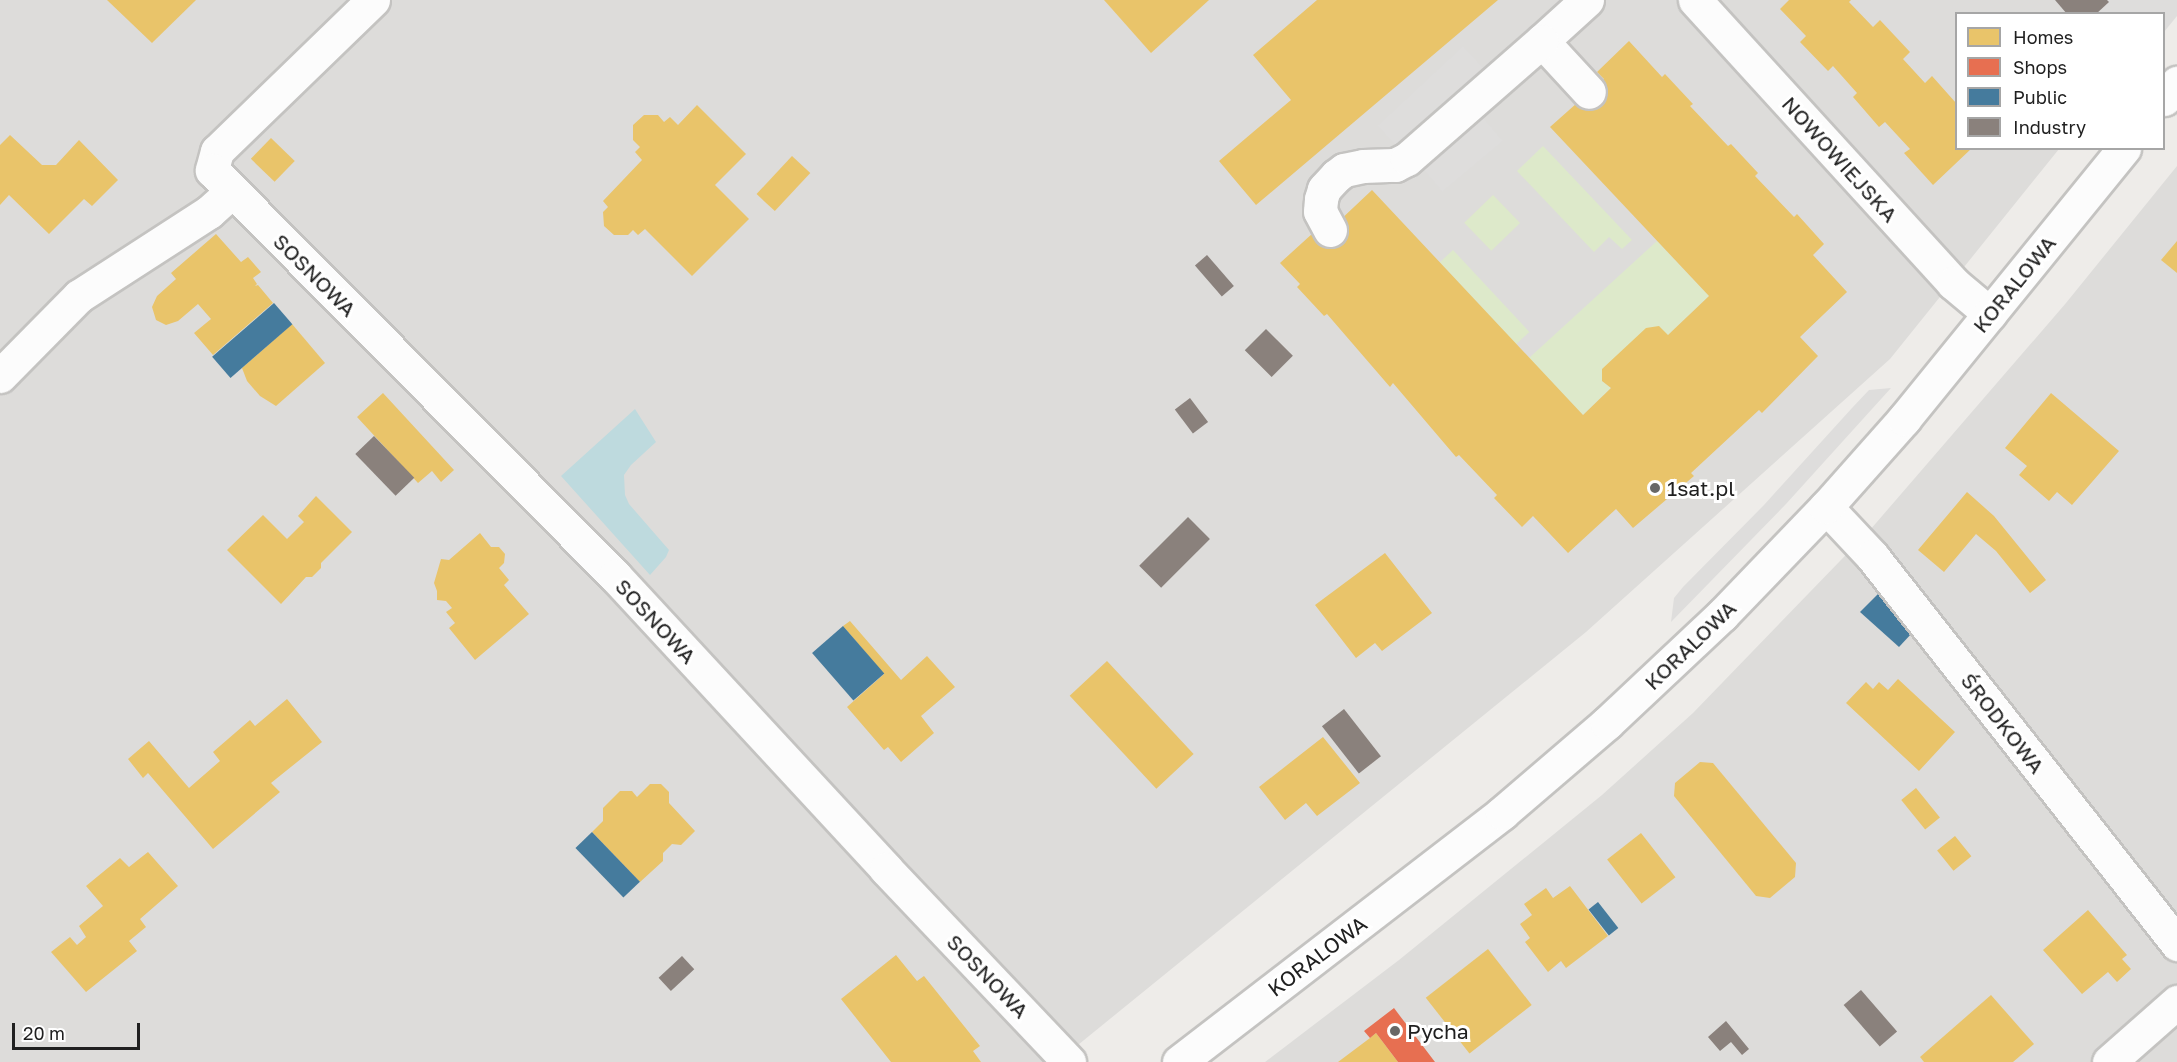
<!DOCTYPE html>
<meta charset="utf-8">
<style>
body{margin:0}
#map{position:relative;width:2177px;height:1062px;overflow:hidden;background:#eeece9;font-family:"Golos Text",sans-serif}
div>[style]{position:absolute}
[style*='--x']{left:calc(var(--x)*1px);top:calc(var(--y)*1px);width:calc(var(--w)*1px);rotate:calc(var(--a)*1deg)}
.residential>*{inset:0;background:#dddcda}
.grass>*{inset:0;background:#dde9ca;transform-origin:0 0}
.parking>*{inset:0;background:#dedddc;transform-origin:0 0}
.water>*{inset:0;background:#bedade}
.homes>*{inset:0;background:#e9c46a;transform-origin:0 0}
.shops>*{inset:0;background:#e76f51}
.public>*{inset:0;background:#457b9d;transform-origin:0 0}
.industry>*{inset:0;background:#8a817c;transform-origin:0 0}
.roads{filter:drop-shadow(2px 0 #c4c3c1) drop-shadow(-2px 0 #c4c3c1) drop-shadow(0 2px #c4c3c1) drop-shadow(0 -2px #c4c3c1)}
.minor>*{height:33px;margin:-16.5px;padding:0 16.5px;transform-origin:16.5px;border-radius:16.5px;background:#fcfcfc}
.tertiary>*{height:33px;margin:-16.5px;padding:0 16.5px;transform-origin:16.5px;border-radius:16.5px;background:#fcfcfc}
.dots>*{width:16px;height:16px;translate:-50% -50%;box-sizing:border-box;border:3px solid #fff;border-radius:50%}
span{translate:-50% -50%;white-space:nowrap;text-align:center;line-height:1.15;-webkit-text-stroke:6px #fff;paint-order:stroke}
.street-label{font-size:21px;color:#202020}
.poi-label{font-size:21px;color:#202020}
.left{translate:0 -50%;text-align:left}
.legend{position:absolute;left:1955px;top:12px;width:210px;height:138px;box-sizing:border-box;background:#fff;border:2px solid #a6a6a6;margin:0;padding:8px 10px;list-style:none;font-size:18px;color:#202020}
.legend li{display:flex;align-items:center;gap:12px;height:30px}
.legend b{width:30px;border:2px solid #a6a6a6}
.scale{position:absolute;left:12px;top:1023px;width:128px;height:27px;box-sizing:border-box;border:3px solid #202020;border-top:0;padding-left:8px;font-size:18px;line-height:21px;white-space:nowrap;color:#202020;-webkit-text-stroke:4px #fff;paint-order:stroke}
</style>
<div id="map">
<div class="residential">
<i style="clip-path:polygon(0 0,2177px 0,2164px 14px,1956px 14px,1956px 148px,2059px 149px,1890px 359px,1586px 632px,1057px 1062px,0 1062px)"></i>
<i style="clip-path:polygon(2177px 166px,2177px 1062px,1265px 1062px,1399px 960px,1602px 795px,1693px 713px,1870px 530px,2066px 303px)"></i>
</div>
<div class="grass">
<i style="clip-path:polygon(1543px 146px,1632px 240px,1622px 249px,1609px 237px,1594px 252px,1517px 171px)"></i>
<i style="left:1493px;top:195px;width:39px;height:40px;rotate:46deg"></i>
<i style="clip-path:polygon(1657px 241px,1709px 296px,1668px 335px,1603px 369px,1602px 381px,1611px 388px,1583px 415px,1529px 358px)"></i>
<i style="left:1453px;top:250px;width:112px;height:18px;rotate:47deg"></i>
</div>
<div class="parking">
<i style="clip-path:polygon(2107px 0,2177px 0,2177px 16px,2164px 32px,2164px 14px,2099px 14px,2098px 11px)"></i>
<i style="left:1463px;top:46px;width:33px;height:117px;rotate:47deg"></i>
<i style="left:1481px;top:115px;width:34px;height:79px;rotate:50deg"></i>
<i style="clip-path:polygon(1891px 388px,1786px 504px,1671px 622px,1674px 598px,1683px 587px,1764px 505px,1852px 408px,1869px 390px)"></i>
</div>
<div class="water">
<i style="clip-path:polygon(635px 409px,656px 442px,631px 465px,624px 475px,625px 495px,629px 504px,669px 550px,666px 557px,650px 575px,561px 476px)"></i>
</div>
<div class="homes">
<i style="clip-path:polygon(107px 0,196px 0,152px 43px)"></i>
<i style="clip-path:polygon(1104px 0,1209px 0,1151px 53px)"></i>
<i style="clip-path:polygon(1317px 0,1498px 0,1256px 205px,1219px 161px,1291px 100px,1253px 55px)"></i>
<i style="clip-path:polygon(1789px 0,1851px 0,1849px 2px,1873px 27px,1880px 20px,1910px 52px,1903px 59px,1925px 83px,1932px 76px,1956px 103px,1956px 148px,1972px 148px,1933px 185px,1904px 153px,1910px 149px,1885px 122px,1879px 127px,1853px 97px,1857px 93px,1833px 66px,1828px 71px,1800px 42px,1806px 36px,1780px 9px)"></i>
<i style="clip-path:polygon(1629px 41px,1662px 77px,1665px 74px,1693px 104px,1690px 106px,1728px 146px,1731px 144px,1758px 173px,1755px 176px,1794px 217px,1797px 214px,1824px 244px,1813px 255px,1847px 292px,1800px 337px,1818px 356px,1762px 413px,1759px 410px,1691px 473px,1694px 476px,1633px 528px,1616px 509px,1568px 553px,1533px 516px,1522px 527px,1494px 498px,1497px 495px,1459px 455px,1456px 457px,1393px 383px,1390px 387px,1327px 314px,1324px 316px,1297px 287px,1300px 284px,1280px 263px,1313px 233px,1319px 240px,1372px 190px,1583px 415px,1611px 388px,1602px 381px,1602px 369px,1646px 328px,1659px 326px,1668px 335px,1709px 296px,1550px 127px,1604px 79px,1597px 72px)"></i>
<i style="clip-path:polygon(697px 105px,746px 154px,715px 185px,749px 219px,692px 276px,645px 229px,638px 235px,633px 230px,628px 235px,614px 235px,604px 226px,603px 212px,608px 207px,603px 201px,642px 160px,635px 152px,640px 147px,633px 140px,633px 125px,644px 115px,658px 115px,664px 122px,670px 117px,678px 125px)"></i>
<i style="clip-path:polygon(10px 135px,42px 165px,56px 165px,79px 140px,118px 180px,92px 206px,84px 199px,49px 234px,9px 195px,0 205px,0 145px)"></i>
<i style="left:271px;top:138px;width:33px;height:29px;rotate:44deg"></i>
<i style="left:792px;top:156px;width:25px;height:52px;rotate:43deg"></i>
<i style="clip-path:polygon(216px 234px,241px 262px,248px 257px,261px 272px,253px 278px,257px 284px,255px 286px,258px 285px,273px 303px,213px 355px,194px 333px,211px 319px,198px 304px,178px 321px,166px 325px,156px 320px,152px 307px,157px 296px,176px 279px,171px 273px)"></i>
<i style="clip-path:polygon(2177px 241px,2177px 273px,2161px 260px)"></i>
<i style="clip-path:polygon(292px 324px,325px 363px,276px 406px,260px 396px,247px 381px,242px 368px)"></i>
<i style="clip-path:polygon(383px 393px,454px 470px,441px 482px,432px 471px,418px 483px,357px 417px)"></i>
<i style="clip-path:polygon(2051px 393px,2119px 451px,2072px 505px,2057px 492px,2049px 501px,2019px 475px,2027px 466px,2005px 448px)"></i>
<i style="clip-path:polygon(1967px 492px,1994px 516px,2046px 580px,2030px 593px,1996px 551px,1976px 534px,1944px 572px,1918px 550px)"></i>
<i style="clip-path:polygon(316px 496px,352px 532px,321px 563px,321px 568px,312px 577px,306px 577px,281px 604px,227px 550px,263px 515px,287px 539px,304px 522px,298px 516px)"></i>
<i style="clip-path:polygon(480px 533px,491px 547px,499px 547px,505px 554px,504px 563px,499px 568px,509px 580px,504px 585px,529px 614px,475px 660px,449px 628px,455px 623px,446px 612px,452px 608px,446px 601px,437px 600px,437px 591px,434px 583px,441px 559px,449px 560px)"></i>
<i style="clip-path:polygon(1385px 553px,1432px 613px,1382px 651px,1375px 643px,1356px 658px,1315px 605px)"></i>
<i style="clip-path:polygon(850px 621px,901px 680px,927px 656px,955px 687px,921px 716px,934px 733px,901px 762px,888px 747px,884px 750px,847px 707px,884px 674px,843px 626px)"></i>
<i style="left:1107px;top:661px;width:127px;height:51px;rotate:47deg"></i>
<i style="clip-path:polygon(1898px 679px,1955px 732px,1919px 771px,1846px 703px,1866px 682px,1873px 689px,1879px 682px,1888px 690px)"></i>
<i style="clip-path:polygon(287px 699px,322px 742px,271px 783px,280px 792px,213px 849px,148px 773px,143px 778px,128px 759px,149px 741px,189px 788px,220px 761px,213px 752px,250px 720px,255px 726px)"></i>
<i style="clip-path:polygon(1323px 737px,1360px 783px,1317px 816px,1306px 803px,1285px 820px,1259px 787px)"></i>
<i style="clip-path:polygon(1700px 762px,1713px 763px,1796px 863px,1795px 877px,1770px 898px,1756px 896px,1674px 796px,1675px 783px)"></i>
<i style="clip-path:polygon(650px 784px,661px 784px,669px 792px,669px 803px,695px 831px,681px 845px,672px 844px,663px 853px,663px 861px,640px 882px,592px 832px,603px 821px,603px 808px,620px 791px,632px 791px,637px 797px)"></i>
<i style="left:1916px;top:788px;width:38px;height:19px;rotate:51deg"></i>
<i style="left:1641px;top:833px;width:56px;height:43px;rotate:52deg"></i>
<i style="left:1955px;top:836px;width:26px;height:23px;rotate:51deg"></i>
<i style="clip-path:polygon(148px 852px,178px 886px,140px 919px,146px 927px,129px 941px,137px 951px,86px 992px,51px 952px,70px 937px,77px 945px,86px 937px,79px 926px,103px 906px,86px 886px,120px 858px,129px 867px)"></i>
<i style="clip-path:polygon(1570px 886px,1608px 936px,1566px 968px,1561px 961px,1548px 972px,1525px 942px,1530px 938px,1520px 924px,1532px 915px,1524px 904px,1546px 888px,1553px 898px)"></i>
<i style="clip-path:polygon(2088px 910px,2127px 955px,2122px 959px,2131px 969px,2117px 982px,2108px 972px,2082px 994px,2043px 950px)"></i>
<i style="left:1488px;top:949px;width:71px;height:79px;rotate:52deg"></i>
<i style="clip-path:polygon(896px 955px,917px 981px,924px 976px,980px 1046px,973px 1051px,981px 1062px,891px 1062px,841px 999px)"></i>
<i style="clip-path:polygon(1991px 995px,2034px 1044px,2013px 1062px,1924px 1062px,1920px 1057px)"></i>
<i style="clip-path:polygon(1376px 1033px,1398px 1062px,1338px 1062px,1370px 1038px)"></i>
</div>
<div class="shops">
<i style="clip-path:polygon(1394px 1008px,1400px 1016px,1435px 1062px,1398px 1062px,1376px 1033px,1370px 1038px,1364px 1031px)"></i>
</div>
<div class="public">
<i style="left:274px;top:303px;width:28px;height:82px;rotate:49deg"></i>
<i style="clip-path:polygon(1880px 592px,1912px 633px,1899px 647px,1860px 612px)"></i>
<i style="left:843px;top:626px;width:63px;height:41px;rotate:49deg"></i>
<i style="left:592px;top:832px;width:69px;height:23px;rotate:46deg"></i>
<i style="left:1598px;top:902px;width:33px;height:12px;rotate:52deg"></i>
</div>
<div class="industry">
<i style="clip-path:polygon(2055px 0,2107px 0,2109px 2px,2096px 14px,2067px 14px)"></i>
<i style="left:1207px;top:255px;width:41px;height:16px;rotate:49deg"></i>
<i style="left:1266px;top:329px;width:38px;height:30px;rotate:45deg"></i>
<i style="left:1190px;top:398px;width:30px;height:19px;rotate:53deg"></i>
<i style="left:374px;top:436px;width:58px;height:26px;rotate:46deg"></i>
<i style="left:1188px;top:517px;width:31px;height:69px;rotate:45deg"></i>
<i style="left:1344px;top:709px;width:60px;height:28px;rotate:52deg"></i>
<i style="left:682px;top:956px;width:18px;height:32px;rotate:47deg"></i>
<i style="left:1861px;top:990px;width:55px;height:23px;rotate:49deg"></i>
<i style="clip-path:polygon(1726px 1021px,1749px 1049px,1742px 1055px,1731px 1042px,1720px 1051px,1708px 1037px)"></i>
</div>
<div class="roads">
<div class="minor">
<i style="--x:373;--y:0;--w:217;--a:135.9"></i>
<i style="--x:217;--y:151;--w:20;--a:105"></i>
<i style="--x:212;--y:170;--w:572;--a:45.21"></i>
<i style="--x:615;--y:576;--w:399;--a:47.2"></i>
<i style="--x:886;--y:869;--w:266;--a:46.5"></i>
<i style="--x:1587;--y:0;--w:61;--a:137.7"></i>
<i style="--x:1542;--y:41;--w:69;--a:47.3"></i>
<i style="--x:1695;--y:0;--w:383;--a:47.6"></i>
<i style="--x:1953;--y:283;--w:48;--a:40"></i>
<i style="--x:1330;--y:230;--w:21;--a:-118"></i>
<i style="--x:1320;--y:211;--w:12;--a:-85"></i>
<i style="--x:1321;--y:199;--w:10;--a:-73"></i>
<i style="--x:1324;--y:189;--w:18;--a:-47"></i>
<i style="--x:1336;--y:176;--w:10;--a:-37"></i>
<i style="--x:1344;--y:170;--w:19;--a:-12"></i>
<i style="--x:1363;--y:166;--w:32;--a:-2"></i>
<i style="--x:1395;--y:165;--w:13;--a:-27"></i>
<i style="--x:1407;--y:159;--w:179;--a:-41.2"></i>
<i style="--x:0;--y:376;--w:112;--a:-45.4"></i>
<i style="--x:79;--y:296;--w:155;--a:-32.9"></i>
<i style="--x:209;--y:212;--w:31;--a:-42"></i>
<i style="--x:1826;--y:507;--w:67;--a:46.8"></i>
<i style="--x:1872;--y:556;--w:494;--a:51.8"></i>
<i style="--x:2109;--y:1062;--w:91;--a:-41.4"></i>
</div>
<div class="tertiary">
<i style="--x:2164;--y:99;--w:21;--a:-51"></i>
<i style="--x:1179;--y:1062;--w:408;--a:-37.6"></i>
<i style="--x:1502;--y:813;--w:138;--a:-40.6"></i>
<i style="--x:1607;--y:723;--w:158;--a:-43.2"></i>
<i style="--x:1722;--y:615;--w:150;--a:-46.1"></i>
<i style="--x:1826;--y:507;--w:118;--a:-48.4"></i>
<i style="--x:1904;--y:419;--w:349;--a:-50.9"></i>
</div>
</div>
<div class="dots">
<i style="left:1655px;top:488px;background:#686766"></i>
<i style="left:1395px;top:1031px;background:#686766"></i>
</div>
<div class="street-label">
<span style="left:1840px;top:159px;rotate:48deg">NOWOWIEJSKA</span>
<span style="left:315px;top:275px;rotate:45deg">SOSNOWA</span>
<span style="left:2014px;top:284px;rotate:-51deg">KORALOWA</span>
<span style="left:656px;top:621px;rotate:47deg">SOSNOWA</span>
<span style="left:1690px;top:645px;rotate:-44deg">KORALOWA</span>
<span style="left:2003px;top:723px;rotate:52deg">ŚRODKOWA</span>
<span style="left:1317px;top:956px;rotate:-37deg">KORALOWA</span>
<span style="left:988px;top:976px;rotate:46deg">SOSNOWA</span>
</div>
<div class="poi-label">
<span class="left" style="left:1667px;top:488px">1sat.pl</span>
<span class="left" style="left:1407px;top:1031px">Pycha</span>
</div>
<ul class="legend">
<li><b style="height:16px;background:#e9c46a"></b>Homes</li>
<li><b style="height:16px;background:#e76f51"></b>Shops</li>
<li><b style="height:16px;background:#457b9d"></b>Public</li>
<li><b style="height:16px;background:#8a817c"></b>Industry</li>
</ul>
<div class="scale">20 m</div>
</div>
